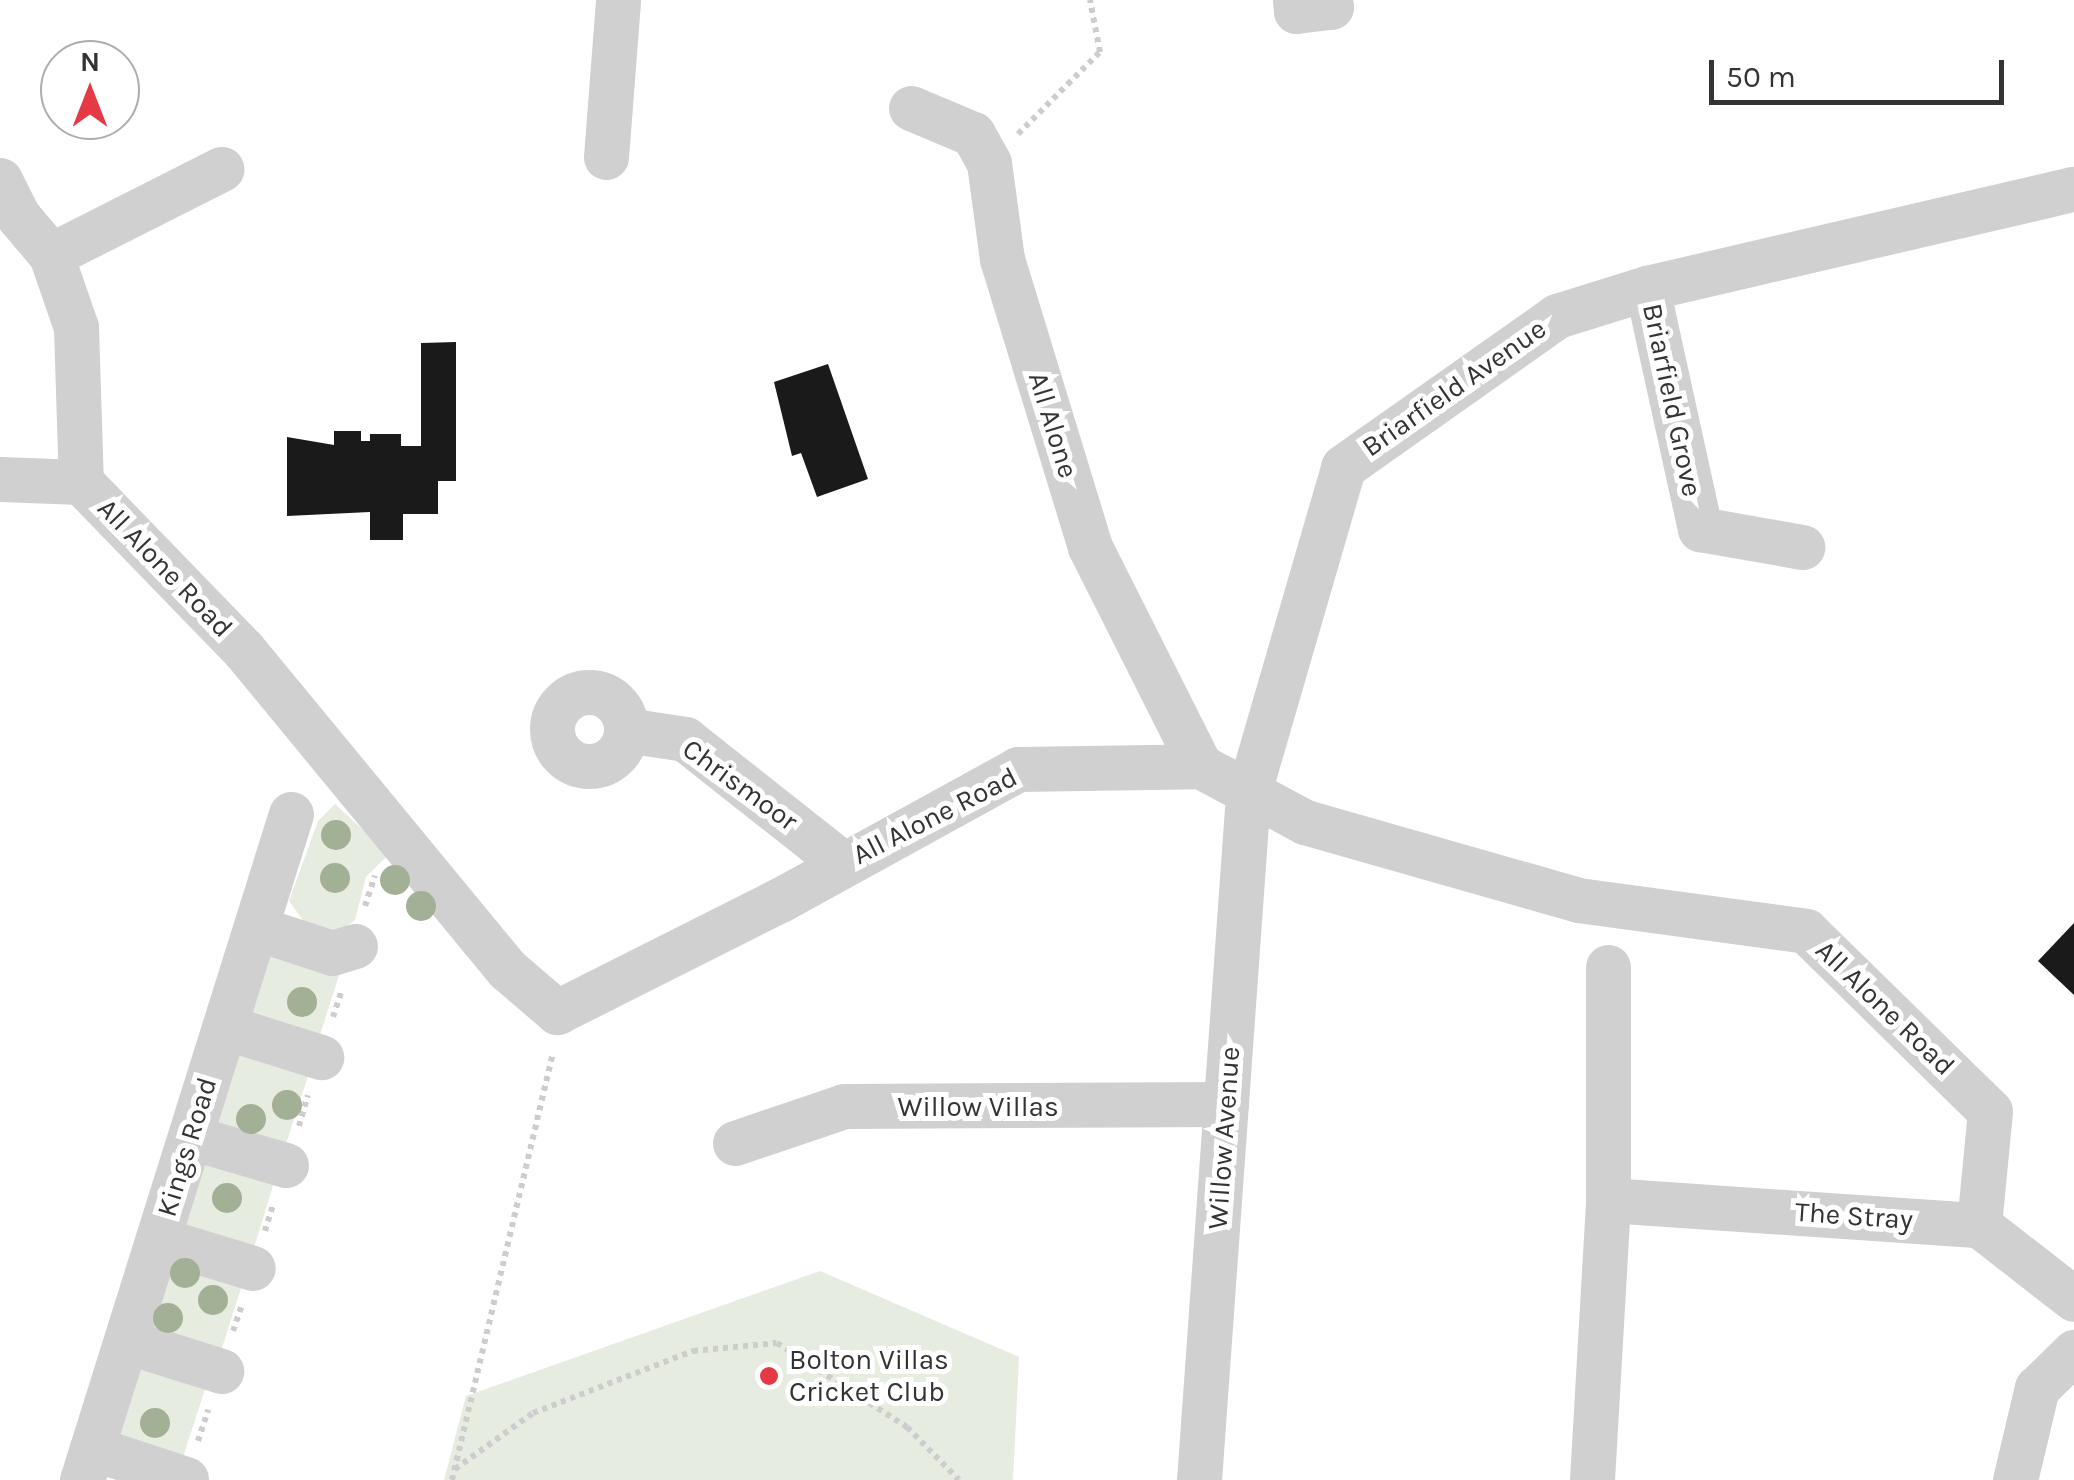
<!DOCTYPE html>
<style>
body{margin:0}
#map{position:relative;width:2074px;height:1480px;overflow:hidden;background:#fff;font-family:Karla,sans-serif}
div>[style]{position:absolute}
.green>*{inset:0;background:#e6ecdf}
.building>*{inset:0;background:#1a1a1a}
.path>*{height:6px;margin-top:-3px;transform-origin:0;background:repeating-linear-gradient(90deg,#cdcdcd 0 5px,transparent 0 10px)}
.minor>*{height:45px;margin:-22.5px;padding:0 22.5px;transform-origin:22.5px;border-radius:22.5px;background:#d0d0d0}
.minor>.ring{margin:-22.5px;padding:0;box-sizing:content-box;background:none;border:45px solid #d0d0d0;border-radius:50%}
.trees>*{width:30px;height:30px;margin:-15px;border-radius:50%;background:#a2b095}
.dots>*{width:28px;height:28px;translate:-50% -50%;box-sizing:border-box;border:5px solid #fff;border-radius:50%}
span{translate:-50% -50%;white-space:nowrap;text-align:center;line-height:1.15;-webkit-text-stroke:10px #fff;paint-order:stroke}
.street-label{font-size:28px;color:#333}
.poi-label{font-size:28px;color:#333}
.left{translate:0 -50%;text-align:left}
.north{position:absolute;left:40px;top:40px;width:100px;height:100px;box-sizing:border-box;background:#fff;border:2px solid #adadad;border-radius:50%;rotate:0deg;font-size:28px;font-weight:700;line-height:40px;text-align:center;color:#333}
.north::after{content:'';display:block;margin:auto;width:35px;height:45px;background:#e63946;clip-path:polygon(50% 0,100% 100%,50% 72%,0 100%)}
.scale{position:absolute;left:1709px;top:60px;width:295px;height:45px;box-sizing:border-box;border:5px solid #333;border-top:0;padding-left:12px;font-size:30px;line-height:35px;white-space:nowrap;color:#333;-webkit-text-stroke:8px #fff;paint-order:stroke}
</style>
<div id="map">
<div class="green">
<i style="clip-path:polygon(335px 804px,389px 854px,366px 877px,355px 920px,338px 932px,308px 927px,289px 901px,318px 821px)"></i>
<i style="clip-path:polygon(272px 951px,340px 972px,319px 1038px,251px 1017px)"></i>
<i style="clip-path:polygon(240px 1052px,309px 1073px,285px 1147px,217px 1125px)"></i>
<i style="clip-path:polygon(207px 1158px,275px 1179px,253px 1251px,184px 1229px)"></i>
<i style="clip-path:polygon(174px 1260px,243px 1282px,220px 1354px,152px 1332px)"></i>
<i style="clip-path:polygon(820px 1271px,1019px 1357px,1013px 1480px,444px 1480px,466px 1396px)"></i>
<i style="clip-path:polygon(142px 1362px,207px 1383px,183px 1457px,118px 1437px)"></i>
</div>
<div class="building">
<i style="clip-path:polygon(456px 342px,456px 481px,438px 481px,438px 514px,403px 514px,403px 540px,370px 540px,370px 512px,287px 516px,287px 437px,334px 445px,334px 431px,361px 431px,361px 441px,370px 441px,370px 434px,401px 434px,401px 446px,421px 446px,421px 343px)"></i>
<i style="clip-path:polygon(828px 364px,868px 479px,817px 497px,801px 453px,792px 456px,774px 382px)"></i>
<i style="clip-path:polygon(2074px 923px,2074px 995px,2038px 961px)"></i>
</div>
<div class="path">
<i style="left:1018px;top:134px;width:116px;rotate:-45deg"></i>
<i style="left:1100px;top:52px;width:53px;rotate:-100.9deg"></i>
<i style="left:365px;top:906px;width:32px;rotate:-72deg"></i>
<i style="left:333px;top:1017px;width:28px;rotate:-72deg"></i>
<i style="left:299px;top:1126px;width:32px;rotate:-74deg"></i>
<i style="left:265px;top:1231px;width:27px;rotate:-73deg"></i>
<i style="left:233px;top:1331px;width:28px;rotate:-71deg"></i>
<i style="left:198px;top:1441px;width:33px;rotate:-72deg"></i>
<i style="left:455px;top:1469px;width:96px;rotate:-35.7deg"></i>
<i style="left:533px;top:1413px;width:172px;rotate:-21.2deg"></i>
<i style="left:693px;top:1351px;width:84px;rotate:-5.4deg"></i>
<i style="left:777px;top:1343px;width:155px;rotate:32.9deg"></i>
<i style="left:907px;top:1427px;width:74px;rotate:45.5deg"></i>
<i style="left:452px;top:1480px;width:439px;rotate:-76.7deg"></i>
</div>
<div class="minor">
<i style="left:1295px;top:0;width:11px;rotate:85deg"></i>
<i style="left:1296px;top:11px;width:35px;rotate:-7deg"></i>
<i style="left:1331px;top:7px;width:7px;rotate:-98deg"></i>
<i style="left:911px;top:108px;width:67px;rotate:22.8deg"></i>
<i style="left:973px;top:134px;width:33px;rotate:61deg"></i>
<i style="left:989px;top:163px;width:97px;rotate:82.3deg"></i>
<i style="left:1002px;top:259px;width:301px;rotate:73deg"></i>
<i style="left:1090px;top:547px;width:245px;rotate:63.3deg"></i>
<i style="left:606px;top:157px;width:157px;rotate:-85.6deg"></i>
<i style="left:0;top:180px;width:40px;rotate:63.4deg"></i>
<i style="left:18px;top:216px;width:51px;rotate:49.8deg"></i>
<i style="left:51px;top:255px;width:76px;rotate:70.9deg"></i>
<i style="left:76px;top:327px;width:155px;rotate:88.2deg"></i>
<i style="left:51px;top:255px;width:191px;rotate:-26.8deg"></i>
<i style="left:1647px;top:288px;width:247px;rotate:77.6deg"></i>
<i style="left:1700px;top:529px;width:104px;rotate:10deg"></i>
<i style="left:0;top:479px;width:81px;rotate:2.1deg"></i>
<i style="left:81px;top:482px;width:233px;rotate:45.9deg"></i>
<i style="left:243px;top:649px;width:416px;rotate:50.5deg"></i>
<i style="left:508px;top:970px;width:65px;rotate:40.6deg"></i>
<i style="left:557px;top:1012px;width:250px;rotate:-26.7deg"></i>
<i style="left:780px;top:900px;width:272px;rotate:-28.8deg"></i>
<i style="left:1018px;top:769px;width:182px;rotate:-0.9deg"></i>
<i style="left:1200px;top:766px;width:119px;rotate:28.1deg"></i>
<i style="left:1305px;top:822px;width:284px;rotate:15.9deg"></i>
<i style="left:1578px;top:900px;width:230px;rotate:7.7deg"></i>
<i style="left:1806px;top:931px;width:257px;rotate:44.4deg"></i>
<i style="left:1990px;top:1111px;width:115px;rotate:95.5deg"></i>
<i class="ring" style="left:552px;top:692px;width:29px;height:29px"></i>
<i style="left:626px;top:730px;width:60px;rotate:8.7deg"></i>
<i style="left:685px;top:739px;width:201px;rotate:38.3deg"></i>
<i style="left:256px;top:928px;width:80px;rotate:18.2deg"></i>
<i style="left:332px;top:953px;width:24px;rotate:-17deg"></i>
<i style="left:225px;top:1027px;width:101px;rotate:17.4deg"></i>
<i style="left:190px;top:1137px;width:100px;rotate:16.3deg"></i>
<i style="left:735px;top:1143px;width:115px;rotate:-18.7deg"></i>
<i style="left:844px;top:1106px;width:382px;rotate:-0.3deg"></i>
<i style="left:1608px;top:1200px;width:372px;rotate:3.9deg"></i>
<i style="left:1979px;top:1225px;width:120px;rotate:37.9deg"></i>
<i style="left:158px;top:1239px;width:99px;rotate:17deg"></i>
<i style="left:126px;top:1341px;width:100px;rotate:17.5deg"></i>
<i style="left:92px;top:1448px;width:99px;rotate:18.3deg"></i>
<i style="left:82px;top:1480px;width:698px;rotate:-72.58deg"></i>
<i style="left:1199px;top:1480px;width:687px;rotate:-85.91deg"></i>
<i style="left:1248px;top:795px;width:341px;rotate:-73.8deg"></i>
<i style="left:1343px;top:467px;width:262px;rotate:-35.2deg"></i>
<i style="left:1557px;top:316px;width:94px;rotate:-17.3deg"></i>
<i style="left:1647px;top:288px;width:438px;rotate:-13.1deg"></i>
<i style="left:1592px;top:1480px;width:280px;rotate:-86.7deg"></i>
<i style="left:1608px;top:1200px;width:233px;rotate:-90deg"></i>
<i style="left:2015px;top:1480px;width:95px;rotate:-76.6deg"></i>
<i style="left:2037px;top:1388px;width:52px;rotate:-44.2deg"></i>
</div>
<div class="trees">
<i style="left:336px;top:835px"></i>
<i style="left:335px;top:878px"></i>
<i style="left:395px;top:880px"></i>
<i style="left:421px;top:906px"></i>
<i style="left:302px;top:1002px"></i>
<i style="left:287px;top:1105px"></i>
<i style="left:251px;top:1119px"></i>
<i style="left:227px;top:1198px"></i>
<i style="left:185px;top:1273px"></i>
<i style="left:213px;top:1300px"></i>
<i style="left:168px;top:1318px"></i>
<i style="left:155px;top:1423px"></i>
</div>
<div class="dots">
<i style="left:769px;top:1376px;background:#e63946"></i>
</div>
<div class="street-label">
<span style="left:1454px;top:388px;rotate:-35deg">Briarfield Avenue</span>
<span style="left:1672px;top:400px;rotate:78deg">Briarfield Grove</span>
<span style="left:1053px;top:425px;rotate:73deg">All Alone</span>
<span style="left:165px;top:568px;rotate:46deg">All Alone Road</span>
<span style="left:740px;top:785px;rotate:36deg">Chrismoor</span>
<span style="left:935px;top:816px;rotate:-27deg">All Alone Road</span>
<span style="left:1885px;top:1008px;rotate:44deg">All Alone Road</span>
<span style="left:978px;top:1107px">Willow Villas</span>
<span style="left:1224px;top:1138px;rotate:-86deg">Willow Avenue</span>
<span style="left:187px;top:1147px;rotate:-73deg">Kings Road</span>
<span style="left:1854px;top:1216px;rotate:4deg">The Stray</span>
</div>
<div class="poi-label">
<span class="left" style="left:789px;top:1376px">Bolton Villas<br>Cricket Club</span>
</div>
<div class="north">N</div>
<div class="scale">50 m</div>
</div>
